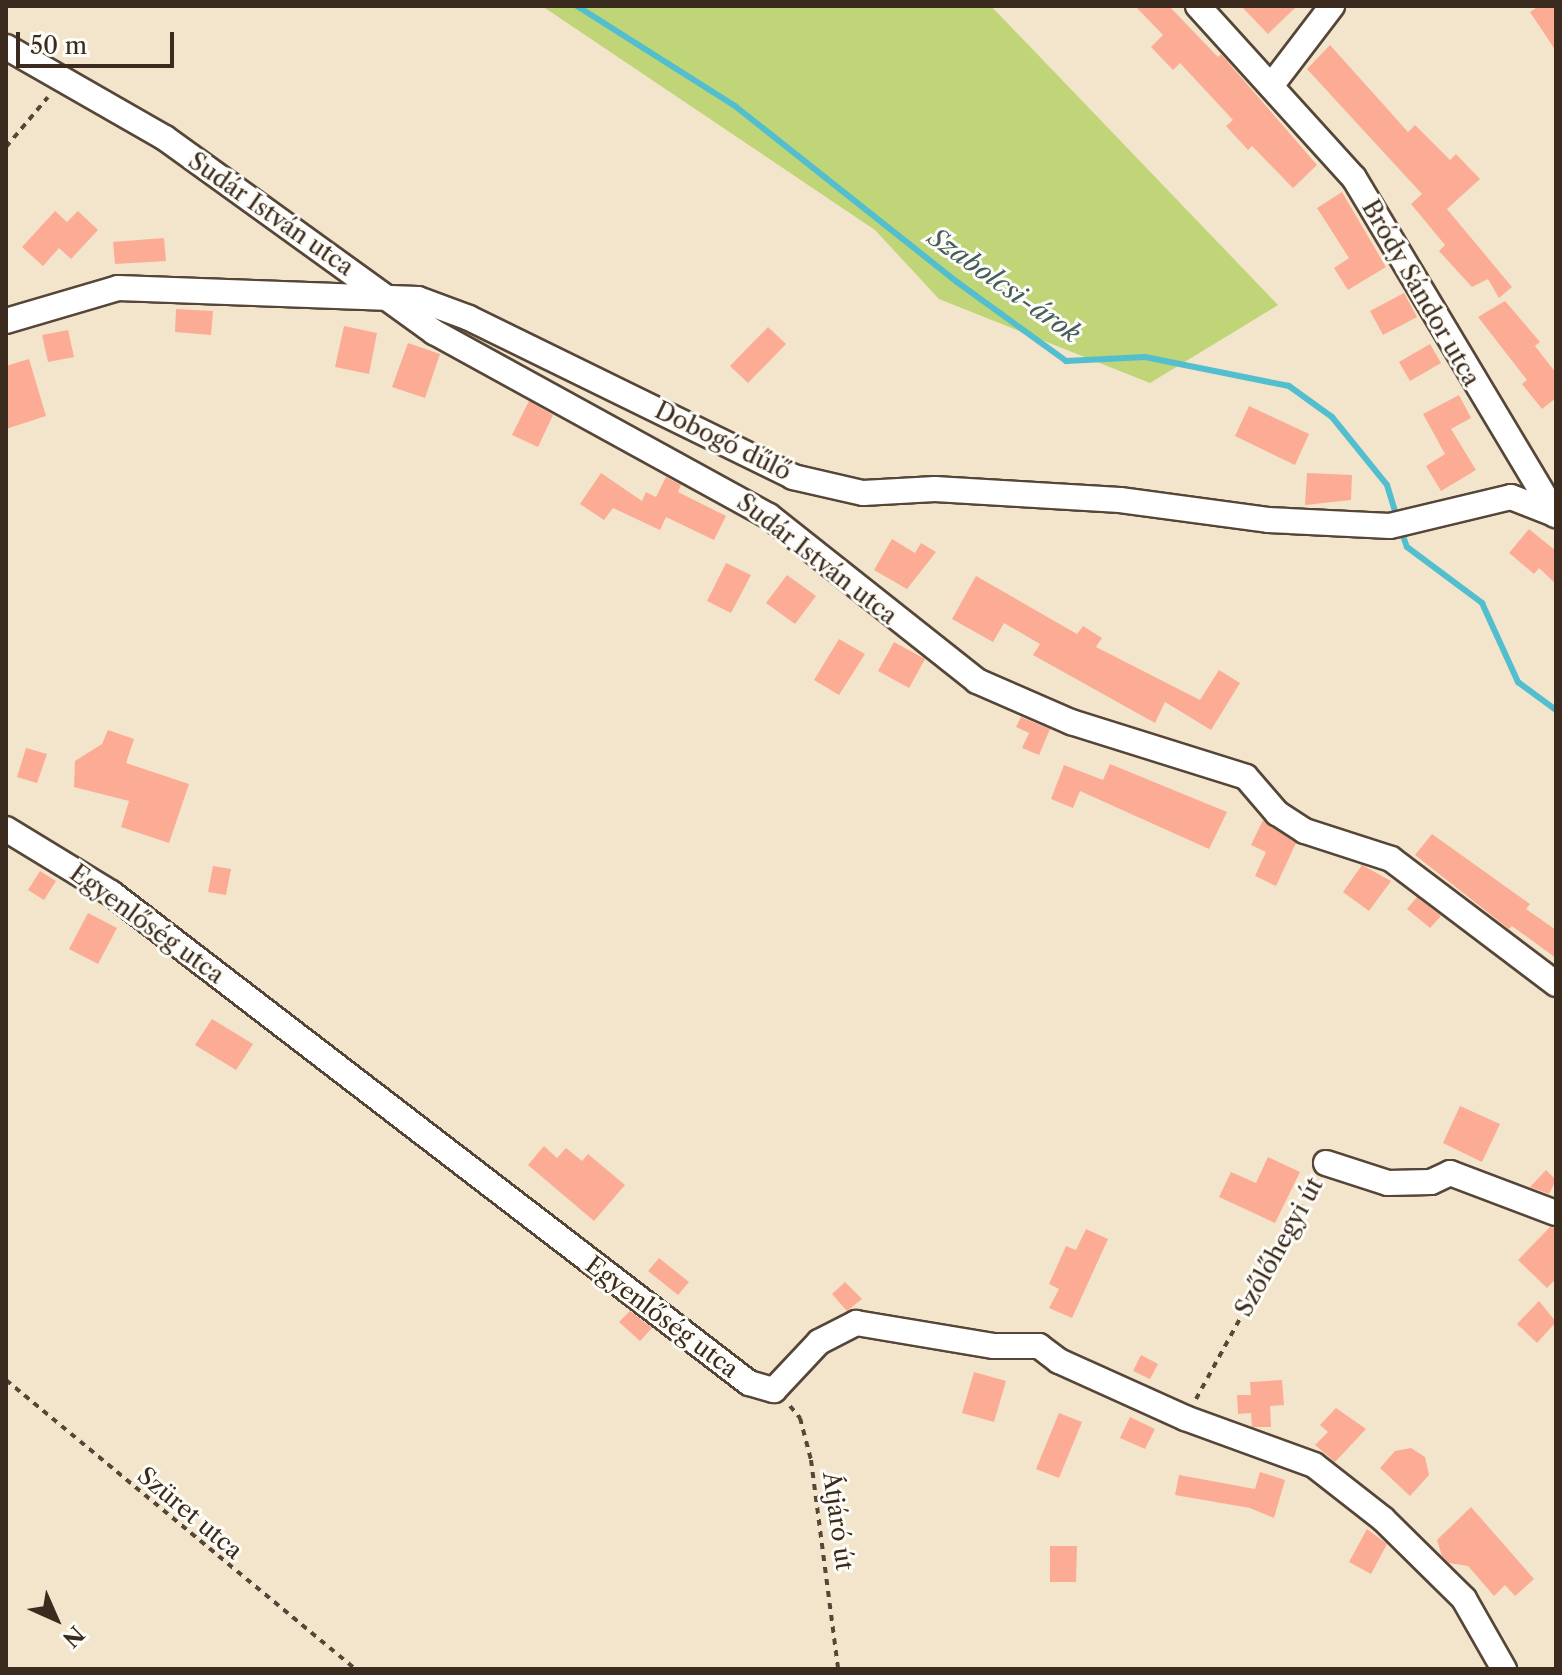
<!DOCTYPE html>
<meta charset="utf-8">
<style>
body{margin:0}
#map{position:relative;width:1562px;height:1675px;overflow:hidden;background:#f2e5cb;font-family:"Libre Caslon Text",serif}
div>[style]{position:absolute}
.green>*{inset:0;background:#c0d478}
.stream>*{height:6px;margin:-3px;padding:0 3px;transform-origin:3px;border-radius:3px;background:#53bece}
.building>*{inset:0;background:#fcac94}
.path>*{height:4px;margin-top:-2px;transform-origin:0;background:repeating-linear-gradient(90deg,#564638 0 6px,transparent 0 12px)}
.roads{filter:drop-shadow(2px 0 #564638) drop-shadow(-2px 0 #564638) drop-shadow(0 2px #564638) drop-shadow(0 -2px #564638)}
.minor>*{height:24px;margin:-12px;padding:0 12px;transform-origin:12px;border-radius:12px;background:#fff}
span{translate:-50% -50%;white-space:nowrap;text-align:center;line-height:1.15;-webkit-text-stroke:6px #fdfcf7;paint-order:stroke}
.street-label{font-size:24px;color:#3b2a1e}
.water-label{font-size:26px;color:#435e5c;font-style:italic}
.frame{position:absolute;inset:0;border:8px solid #3b2a1e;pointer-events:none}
.north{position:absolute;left:16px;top:1579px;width:80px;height:80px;-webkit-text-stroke:6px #fdfcf7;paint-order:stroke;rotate:135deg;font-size:22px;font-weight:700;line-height:32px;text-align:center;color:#3b2a1e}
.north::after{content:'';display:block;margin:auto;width:28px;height:36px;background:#3b2a1e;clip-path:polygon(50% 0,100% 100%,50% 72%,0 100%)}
.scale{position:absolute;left:16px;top:32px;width:158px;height:36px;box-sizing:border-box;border:4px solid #3b2a1e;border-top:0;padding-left:10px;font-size:24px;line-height:28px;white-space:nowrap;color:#3b2a1e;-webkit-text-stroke:6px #fdfcf7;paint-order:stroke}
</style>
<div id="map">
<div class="green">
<i style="clip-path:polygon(542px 6px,991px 6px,1278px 305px,1150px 383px,939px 299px,875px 230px)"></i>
</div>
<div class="stream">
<i style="left:577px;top:6px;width:187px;rotate:32.3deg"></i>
<i style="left:735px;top:106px;width:283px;rotate:38.4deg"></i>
<i style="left:957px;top:282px;width:135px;rotate:35.9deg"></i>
<i style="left:1066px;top:361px;width:79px;rotate:-2.9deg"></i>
<i style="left:1145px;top:357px;width:147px;rotate:11.4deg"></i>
<i style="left:1289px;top:386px;width:53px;rotate:35.8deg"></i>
<i style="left:1332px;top:417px;width:87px;rotate:51deg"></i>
<i style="left:1387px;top:485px;width:34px;rotate:73deg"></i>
<i style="left:1400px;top:527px;width:21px;rotate:71deg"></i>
<i style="left:1407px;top:547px;width:94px;rotate:36.7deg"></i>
<i style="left:1482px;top:603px;width:87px;rotate:65.5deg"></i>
<i style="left:1518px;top:682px;width:47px;rotate:36.4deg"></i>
</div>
<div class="building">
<i style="clip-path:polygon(1135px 6px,1169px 6px,1218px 57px,1221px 54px,1317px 165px,1293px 188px,1252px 146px,1248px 150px,1226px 126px,1233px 120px,1180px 63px,1173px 70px,1151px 47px,1163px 35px)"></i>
<i style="clip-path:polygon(1241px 6px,1297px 6px,1268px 34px)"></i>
<i style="clip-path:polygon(1539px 6px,1556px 6px,1556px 51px,1530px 12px)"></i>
<i style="clip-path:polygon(1330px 45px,1408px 132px,1415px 125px,1450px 160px,1456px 154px,1480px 179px,1447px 209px,1512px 287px,1499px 298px,1488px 279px,1472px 287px,1439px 251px,1445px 245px,1411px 204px,1422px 194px,1307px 69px)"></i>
<i style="clip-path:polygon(1342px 192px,1386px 267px,1348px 290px,1334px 268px,1349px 258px,1317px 208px)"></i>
<i style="clip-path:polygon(55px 211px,67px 222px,78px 211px,98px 230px,71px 259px,59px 248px,43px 266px,22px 247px)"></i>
<i style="clip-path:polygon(164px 238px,166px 261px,115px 264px,113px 242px)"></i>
<i style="clip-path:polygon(1404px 293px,1417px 317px,1383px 335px,1370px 311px)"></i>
<i style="clip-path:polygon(1505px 301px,1540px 342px,1535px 346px,1556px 373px,1556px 398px,1542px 409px,1522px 384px,1527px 380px,1478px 317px)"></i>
<i style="clip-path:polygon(176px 309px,213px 311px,211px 335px,175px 332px)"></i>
<i style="clip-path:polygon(344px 326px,377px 333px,369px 374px,335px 367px)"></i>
<i style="clip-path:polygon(768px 327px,786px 344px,748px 383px,730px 366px)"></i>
<i style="clip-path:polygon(68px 330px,74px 357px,48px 362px,42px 335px)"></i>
<i style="clip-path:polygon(408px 343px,440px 354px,425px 398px,392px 387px)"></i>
<i style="clip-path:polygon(1430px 344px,1441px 363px,1410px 381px,1399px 362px)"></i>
<i style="clip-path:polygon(29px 359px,46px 416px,6px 429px,6px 366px)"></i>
<i style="clip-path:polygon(1459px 395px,1471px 418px,1451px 429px,1476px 470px,1441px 491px,1426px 466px,1445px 454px,1423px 414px)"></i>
<i style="clip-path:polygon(529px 401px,553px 415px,538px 447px,512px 435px)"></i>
<i style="clip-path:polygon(1249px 406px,1309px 434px,1295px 465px,1235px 436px)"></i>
<i style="clip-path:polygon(601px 473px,642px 501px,646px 492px,656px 497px,666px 477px,681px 485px,678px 492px,726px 516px,714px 540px,666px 517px,660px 530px,613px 508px,604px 520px,580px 504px)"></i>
<i style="clip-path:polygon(1307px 473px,1352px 475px,1351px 500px,1305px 505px)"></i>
<i style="clip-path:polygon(1529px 529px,1556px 551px,1556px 584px,1539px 568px,1534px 574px,1509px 553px)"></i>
<i style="clip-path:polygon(892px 539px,915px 553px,921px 543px,936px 552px,907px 589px,874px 570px)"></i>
<i style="clip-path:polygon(726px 563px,751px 575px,731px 613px,707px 601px)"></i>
<i style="clip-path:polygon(787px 575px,816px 596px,795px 624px,766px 603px)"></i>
<i style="clip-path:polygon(976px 576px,1077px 634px,1083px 626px,1102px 638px,1096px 647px,1200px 700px,1219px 670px,1240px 683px,1211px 730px,1165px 702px,1155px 723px,1033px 655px,1040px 644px,1004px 623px,993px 642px,952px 619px)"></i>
<i style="clip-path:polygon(839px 639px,865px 654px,839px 695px,814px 680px)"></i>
<i style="clip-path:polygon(894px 642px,925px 659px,909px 688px,878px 671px)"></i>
<i style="clip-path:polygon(1021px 717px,1050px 729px,1039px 755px,1022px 748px,1029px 733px,1016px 727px)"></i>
<i style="clip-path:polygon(108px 730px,134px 739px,126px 763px,189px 784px,169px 843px,121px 827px,129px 801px,74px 787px,75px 761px,102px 744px)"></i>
<i style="clip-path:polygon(26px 748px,47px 754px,37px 783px,17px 777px)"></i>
<i style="clip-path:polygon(1110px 764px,1227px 812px,1209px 849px,1080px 791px,1073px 808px,1051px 799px,1064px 765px,1103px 780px)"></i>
<i style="clip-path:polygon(1263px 820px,1296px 843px,1276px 886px,1255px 876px,1266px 852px,1251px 845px)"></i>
<i style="clip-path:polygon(1432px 834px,1530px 904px,1526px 909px,1556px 930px,1556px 958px,1512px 926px,1509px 929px,1415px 855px)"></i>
<i style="clip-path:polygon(1362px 865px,1391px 881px,1369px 911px,1343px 892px)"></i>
<i style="clip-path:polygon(213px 866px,231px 869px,226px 895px,208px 892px)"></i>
<i style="clip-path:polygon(40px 871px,56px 881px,44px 900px,28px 890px)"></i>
<i style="clip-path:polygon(1417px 897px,1441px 916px,1430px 928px,1407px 909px)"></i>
<i style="clip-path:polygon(88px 913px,117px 928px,98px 964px,69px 949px)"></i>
<i style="clip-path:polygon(212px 1019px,253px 1044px,236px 1070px,195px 1045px)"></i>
<i style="clip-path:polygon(1460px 1106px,1500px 1124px,1482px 1162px,1443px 1143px)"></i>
<i style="clip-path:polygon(544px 1146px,557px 1158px,566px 1148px,582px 1161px,588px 1154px,625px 1185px,594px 1221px,528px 1165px)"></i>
<i style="clip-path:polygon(1268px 1157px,1300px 1172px,1275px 1223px,1219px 1197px,1231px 1172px,1256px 1183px)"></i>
<i style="clip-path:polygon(1546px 1170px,1556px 1180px,1549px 1194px,1530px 1187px)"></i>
<i style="clip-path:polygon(1550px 1227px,1556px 1228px,1556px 1279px,1547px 1288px,1518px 1260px)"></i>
<i style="clip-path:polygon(1086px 1229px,1108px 1239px,1072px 1318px,1049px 1308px,1059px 1289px,1049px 1284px,1066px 1246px,1076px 1250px)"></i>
<i style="clip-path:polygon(659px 1258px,689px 1282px,678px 1295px,648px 1271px)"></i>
<i style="clip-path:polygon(845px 1282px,862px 1299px,847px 1311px,832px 1294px)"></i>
<i style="clip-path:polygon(1539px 1301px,1556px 1322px,1537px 1343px,1517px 1324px)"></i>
<i style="clip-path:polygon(630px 1311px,652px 1328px,640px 1341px,619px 1322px)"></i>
<i style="clip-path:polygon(1141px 1355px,1158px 1364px,1150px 1379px,1133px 1371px)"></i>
<i style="clip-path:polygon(974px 1372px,1006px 1381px,994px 1422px,962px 1413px)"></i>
<i style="clip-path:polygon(1282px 1380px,1284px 1405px,1270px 1406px,1271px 1427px,1252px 1427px,1251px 1413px,1238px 1414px,1237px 1395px,1251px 1395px,1250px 1382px)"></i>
<i style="clip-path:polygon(1336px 1408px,1366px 1429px,1335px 1462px,1315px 1445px,1328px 1432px,1320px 1425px)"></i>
<i style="clip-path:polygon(1059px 1413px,1082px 1422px,1059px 1478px,1036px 1469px)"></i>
<i style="clip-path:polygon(1130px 1417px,1155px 1429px,1145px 1449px,1120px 1438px)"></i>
<i style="clip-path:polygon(1411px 1448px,1425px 1457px,1429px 1475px,1410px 1496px,1380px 1468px,1395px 1451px)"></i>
<i style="clip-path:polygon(1260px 1472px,1285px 1480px,1274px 1518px,1250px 1508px,1175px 1495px,1179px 1475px,1255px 1489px)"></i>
<i style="clip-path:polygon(1471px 1507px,1534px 1579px,1515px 1596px,1505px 1585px,1494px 1596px,1468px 1566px,1449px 1563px,1442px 1556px,1437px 1540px)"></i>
<i style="clip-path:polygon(1367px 1529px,1387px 1544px,1371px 1574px,1349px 1562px)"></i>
<i style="clip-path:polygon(1050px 1546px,1077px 1546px,1076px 1582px,1050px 1582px)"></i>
</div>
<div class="path">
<i style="left:6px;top:147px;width:65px;rotate:-50deg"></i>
<i style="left:6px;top:1380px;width:453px;rotate:39.6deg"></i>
<i style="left:1196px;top:1399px;width:247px;rotate:-61.3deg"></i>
<i style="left:790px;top:1406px;width:16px;rotate:50deg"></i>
<i style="left:800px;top:1418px;width:43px;rotate:75.3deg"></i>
<i style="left:811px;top:1460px;width:211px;rotate:82.6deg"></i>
</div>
<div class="roads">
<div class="minor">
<i style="left:1198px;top:6px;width:232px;rotate:47.8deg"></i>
<i style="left:1354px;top:178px;width:393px;rotate:59.1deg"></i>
<i style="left:6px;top:47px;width:183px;rotate:29.8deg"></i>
<i style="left:165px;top:138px;width:332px;rotate:35.8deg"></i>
<i style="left:434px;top:332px;width:382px;rotate:28.8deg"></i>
<i style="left:769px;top:516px;width:265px;rotate:38.4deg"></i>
<i style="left:977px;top:681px;width:103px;rotate:23.6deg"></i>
<i style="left:1071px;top:722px;width:183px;rotate:17.4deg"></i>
<i style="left:1246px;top:777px;width:48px;rotate:49.3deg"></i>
<i style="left:1277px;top:813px;width:33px;rotate:33deg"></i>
<i style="left:1305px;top:831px;width:90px;rotate:18deg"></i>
<i style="left:1391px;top:859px;width:207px;rotate:37.1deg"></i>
<i style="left:1271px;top:86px;width:101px;rotate:-52.7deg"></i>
<i style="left:6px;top:321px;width:117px;rotate:-16.4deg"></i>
<i style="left:118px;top:288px;width:300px;rotate:2.1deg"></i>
<i style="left:418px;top:299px;width:54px;rotate:20.4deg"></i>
<i style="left:469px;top:318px;width:361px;rotate:26.1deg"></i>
<i style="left:793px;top:477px;width:72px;rotate:12.9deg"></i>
<i style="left:863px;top:493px;width:72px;rotate:-3.2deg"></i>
<i style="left:935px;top:489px;width:185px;rotate:3.4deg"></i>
<i style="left:1120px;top:500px;width:149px;rotate:7.7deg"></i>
<i style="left:1268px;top:520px;width:122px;rotate:2.8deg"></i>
<i style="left:1390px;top:526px;width:124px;rotate:-13.5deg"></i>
<i style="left:1511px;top:497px;width:46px;rotate:21.6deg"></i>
<i style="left:6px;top:829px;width:123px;rotate:31.4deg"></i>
<i style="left:111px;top:893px;width:804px;rotate:37.53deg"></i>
<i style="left:749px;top:1383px;width:26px;rotate:16deg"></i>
<i style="left:774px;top:1390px;width:66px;rotate:-46.8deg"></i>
<i style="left:819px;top:1342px;width:42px;rotate:-27.2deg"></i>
<i style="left:856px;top:1323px;width:140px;rotate:9.5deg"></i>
<i style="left:994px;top:1346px;width:45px"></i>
<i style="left:1039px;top:1346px;width:25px;rotate:37deg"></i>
<i style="left:1059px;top:1361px;width:138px;rotate:24.3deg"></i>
<i style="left:1185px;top:1418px;width:137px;rotate:20deg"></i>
<i style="left:1314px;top:1465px;width:88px;rotate:38deg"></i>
<i style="left:1383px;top:1519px;width:114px;rotate:44.6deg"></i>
<i style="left:1464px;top:1599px;width:81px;rotate:60.3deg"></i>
<i style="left:1326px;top:1163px;width:65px;rotate:17.9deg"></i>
<i style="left:1388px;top:1183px;width:43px;rotate:-1.3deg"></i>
<i style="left:1431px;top:1182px;width:21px;rotate:-25deg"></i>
<i style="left:1450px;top:1173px;width:113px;rotate:20.7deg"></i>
</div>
</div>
<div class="street-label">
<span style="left:271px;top:214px;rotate:35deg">Sudár István utca</span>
<span style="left:1421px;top:293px;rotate:60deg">Bródy Sándor utca</span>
<span style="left:723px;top:441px;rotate:26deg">Dobogó dűlő</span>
<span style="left:817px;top:559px;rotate:38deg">Sudár István utca</span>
<span style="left:147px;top:924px;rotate:36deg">Egyenlőség utca</span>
<span style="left:1279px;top:1247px;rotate:-61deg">Szőlőhegyi út</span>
<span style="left:662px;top:1317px;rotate:37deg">Egyenlőség utca</span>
<span style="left:190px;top:1513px;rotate:40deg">Szüret utca</span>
<span style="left:838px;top:1521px;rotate:82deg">Átjáró út</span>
</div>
<div class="water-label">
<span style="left:1004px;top:286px;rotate:35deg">Szabolcsi-árok</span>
</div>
<div class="frame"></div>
<div class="north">N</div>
<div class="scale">50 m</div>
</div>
